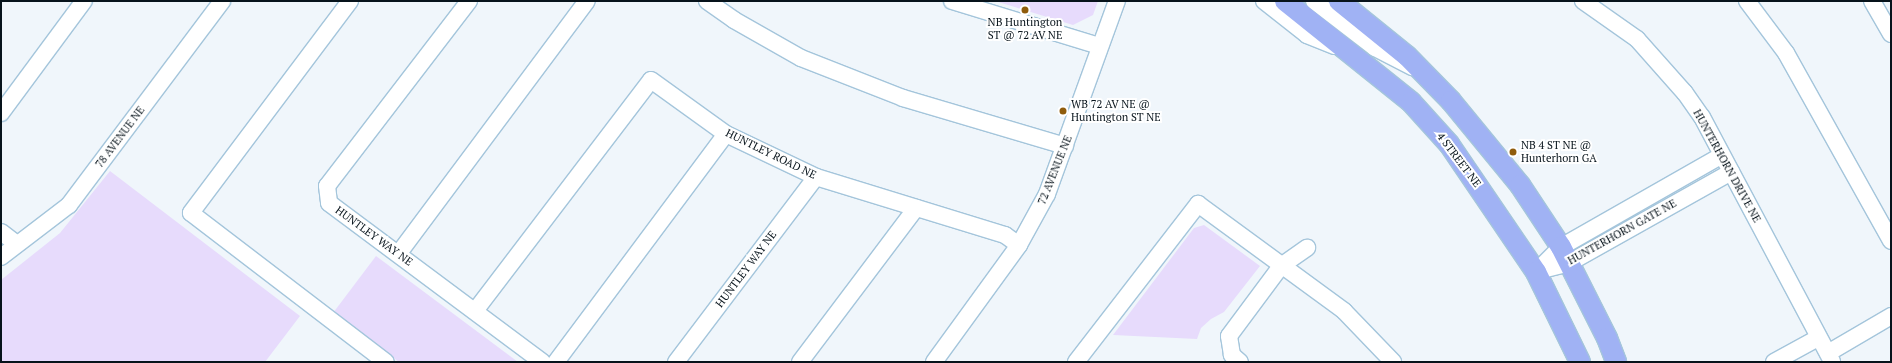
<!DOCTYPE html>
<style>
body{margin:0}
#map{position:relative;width:1892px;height:363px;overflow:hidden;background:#f0f6fb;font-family:"PT Serif",serif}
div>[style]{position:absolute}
.green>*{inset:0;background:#e7dbfc}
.roads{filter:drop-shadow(1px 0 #a4c5db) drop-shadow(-1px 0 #a4c5db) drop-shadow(0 1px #a4c5db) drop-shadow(0 -1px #a4c5db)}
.minor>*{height:16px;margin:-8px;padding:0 8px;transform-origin:8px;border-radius:8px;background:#fff}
.major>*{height:20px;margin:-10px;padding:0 10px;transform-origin:10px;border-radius:10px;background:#a0b2f4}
.dots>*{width:11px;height:11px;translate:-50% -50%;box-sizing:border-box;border:2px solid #fff;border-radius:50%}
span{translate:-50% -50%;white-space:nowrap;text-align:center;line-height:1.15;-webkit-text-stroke:4px #fff;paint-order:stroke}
.poi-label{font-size:11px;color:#07131b}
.left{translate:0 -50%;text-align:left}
.street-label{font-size:11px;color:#07131b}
.frame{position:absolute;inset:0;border:2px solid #07131b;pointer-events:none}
</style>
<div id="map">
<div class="green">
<i style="clip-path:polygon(995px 1px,1098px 1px,1093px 15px,1073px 25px)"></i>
<i style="clip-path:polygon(110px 171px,300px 316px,265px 362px,1px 362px,1px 280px,60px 233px)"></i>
<i style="clip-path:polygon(1204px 225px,1260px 266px,1224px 312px,1211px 319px,1201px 328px,1197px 339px,1113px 335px,1194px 228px)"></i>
<i style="clip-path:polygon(376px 256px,518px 362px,399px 362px,333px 313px)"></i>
</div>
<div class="roads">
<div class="minor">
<i style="left:350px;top:1px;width:265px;rotate:126.9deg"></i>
<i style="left:191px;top:213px;width:245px;rotate:37.4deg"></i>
<i style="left:469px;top:1px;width:233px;rotate:127.5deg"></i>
<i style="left:327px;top:186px;width:17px;rotate:83deg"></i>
<i style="left:329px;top:203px;width:266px;rotate:36.7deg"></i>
<i style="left:707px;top:1px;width:33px;rotate:35deg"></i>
<i style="left:734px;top:20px;width:77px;rotate:29.6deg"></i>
<i style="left:801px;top:58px;width:110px;rotate:21.4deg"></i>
<i style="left:903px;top:98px;width:169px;rotate:16.5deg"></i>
<i style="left:952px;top:1px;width:154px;rotate:17deg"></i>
<i style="left:1264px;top:1px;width:55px;rotate:38.3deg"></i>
<i style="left:1307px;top:35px;width:29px;rotate:22deg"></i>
<i style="left:1314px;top:1px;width:77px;rotate:37.6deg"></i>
<i style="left:1375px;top:48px;width:42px;rotate:27.2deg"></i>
<i style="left:1583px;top:1px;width:66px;rotate:35.1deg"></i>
<i style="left:1637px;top:39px;width:72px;rotate:48.4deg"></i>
<i style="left:1685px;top:93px;width:29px;rotate:55deg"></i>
<i style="left:1702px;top:117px;width:277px;rotate:62deg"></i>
<i style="left:1747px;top:1px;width:65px;rotate:53.1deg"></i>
<i style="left:1786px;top:53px;width:215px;rotate:60.8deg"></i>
<i style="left:1872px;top:1px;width:38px;rotate:60deg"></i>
<i style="left:1px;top:113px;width:139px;rotate:-53.5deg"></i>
<i style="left:1px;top:232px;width:20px;rotate:37deg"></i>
<i style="left:399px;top:253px;width:314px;rotate:-53.3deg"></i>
<i style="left:1px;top:257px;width:86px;rotate:-37.4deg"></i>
<i style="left:69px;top:205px;width:255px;rotate:-53.1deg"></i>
<i style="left:1538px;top:271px;width:32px;rotate:-14deg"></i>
<i style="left:1569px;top:263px;width:186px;rotate:-29.3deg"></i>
<i style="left:1536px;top:272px;width:35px;rotate:-45deg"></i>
<i style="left:1561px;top:247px;width:185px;rotate:-29.7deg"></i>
<i style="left:475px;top:311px;width:290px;rotate:-52.7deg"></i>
<i style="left:651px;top:80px;width:92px;rotate:35.8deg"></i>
<i style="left:726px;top:134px;width:100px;rotate:25.5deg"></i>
<i style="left:816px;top:177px;width:198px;rotate:17.1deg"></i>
<i style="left:1005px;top:235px;width:17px;rotate:36deg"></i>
<i style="left:1828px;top:353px;width:73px;rotate:-30.4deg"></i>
<i style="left:556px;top:362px;width:284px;rotate:-53.3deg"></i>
<i style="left:676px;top:362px;width:232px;rotate:-52.9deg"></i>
<i style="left:800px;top:362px;width:193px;rotate:-53deg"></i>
<i style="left:934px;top:362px;width:145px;rotate:-54deg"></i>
<i style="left:1019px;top:245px;width:58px;rotate:-61.2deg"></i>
<i style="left:1047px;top:194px;width:205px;rotate:-70.1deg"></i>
<i style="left:1076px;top:362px;width:200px;rotate:-52.3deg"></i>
<i style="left:1198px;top:204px;width:181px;rotate:36.2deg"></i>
<i style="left:1344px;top:311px;width:71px;rotate:46.1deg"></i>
<i style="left:1240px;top:362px;width:11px;rotate:-139deg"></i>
<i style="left:1232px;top:355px;width:19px;rotate:-99deg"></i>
<i style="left:1229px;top:336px;width:87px;rotate:-53.4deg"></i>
<i style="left:1281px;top:266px;width:32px;rotate:-35deg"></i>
<i style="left:1774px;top:362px;width:50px;rotate:-28.6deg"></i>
</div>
<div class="major">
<i style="left:1285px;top:1px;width:161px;rotate:38.7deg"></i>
<i style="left:1411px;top:102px;width:57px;rotate:47.9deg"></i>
<i style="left:1449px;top:144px;width:155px;rotate:55.8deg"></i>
<i style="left:1536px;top:272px;width:100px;rotate:63.9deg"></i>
<i style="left:1339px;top:1px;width:87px;rotate:39deg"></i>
<i style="left:1407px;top:56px;width:63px;rotate:45.6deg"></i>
<i style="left:1451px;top:101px;width:109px;rotate:50.6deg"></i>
<i style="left:1520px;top:185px;width:74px;rotate:56.5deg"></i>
<i style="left:1561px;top:247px;width:102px;rotate:63.2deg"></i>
<i style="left:1607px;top:338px;width:26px;rotate:69deg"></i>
</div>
</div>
<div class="dots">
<i style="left:1025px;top:10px;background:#8f5c0c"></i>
<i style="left:1063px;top:111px;background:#8f5c0c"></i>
<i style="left:1513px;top:152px;background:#8f5c0c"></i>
</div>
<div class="poi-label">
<span style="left:1025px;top:29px">NB Huntington<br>ST @ 72 AV NE</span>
<span class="left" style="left:1071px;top:111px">WB 72 AV NE @<br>Huntington ST NE</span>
<span class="left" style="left:1521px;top:152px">NB 4 ST NE @<br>Hunterhorn GA</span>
</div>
<div class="street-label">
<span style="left:120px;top:137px;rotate:-53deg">78 AVENUE NE</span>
<span style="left:771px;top:154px;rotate:26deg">HUNTLEY ROAD NE</span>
<span style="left:1459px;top:160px;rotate:53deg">4 STREET NE</span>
<span style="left:1727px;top:166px;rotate:61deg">HUNTERHORN DRIVE NE</span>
<span style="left:1055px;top:170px;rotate:-68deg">72 AVENUE NE</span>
<span style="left:1622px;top:232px;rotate:-29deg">HUNTERHORN GATE NE</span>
<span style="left:374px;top:236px;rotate:36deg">HUNTLEY WAY NE</span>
<span style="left:746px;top:269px;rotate:-53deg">HUNTLEY WAY NE</span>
</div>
<div class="frame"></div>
</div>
